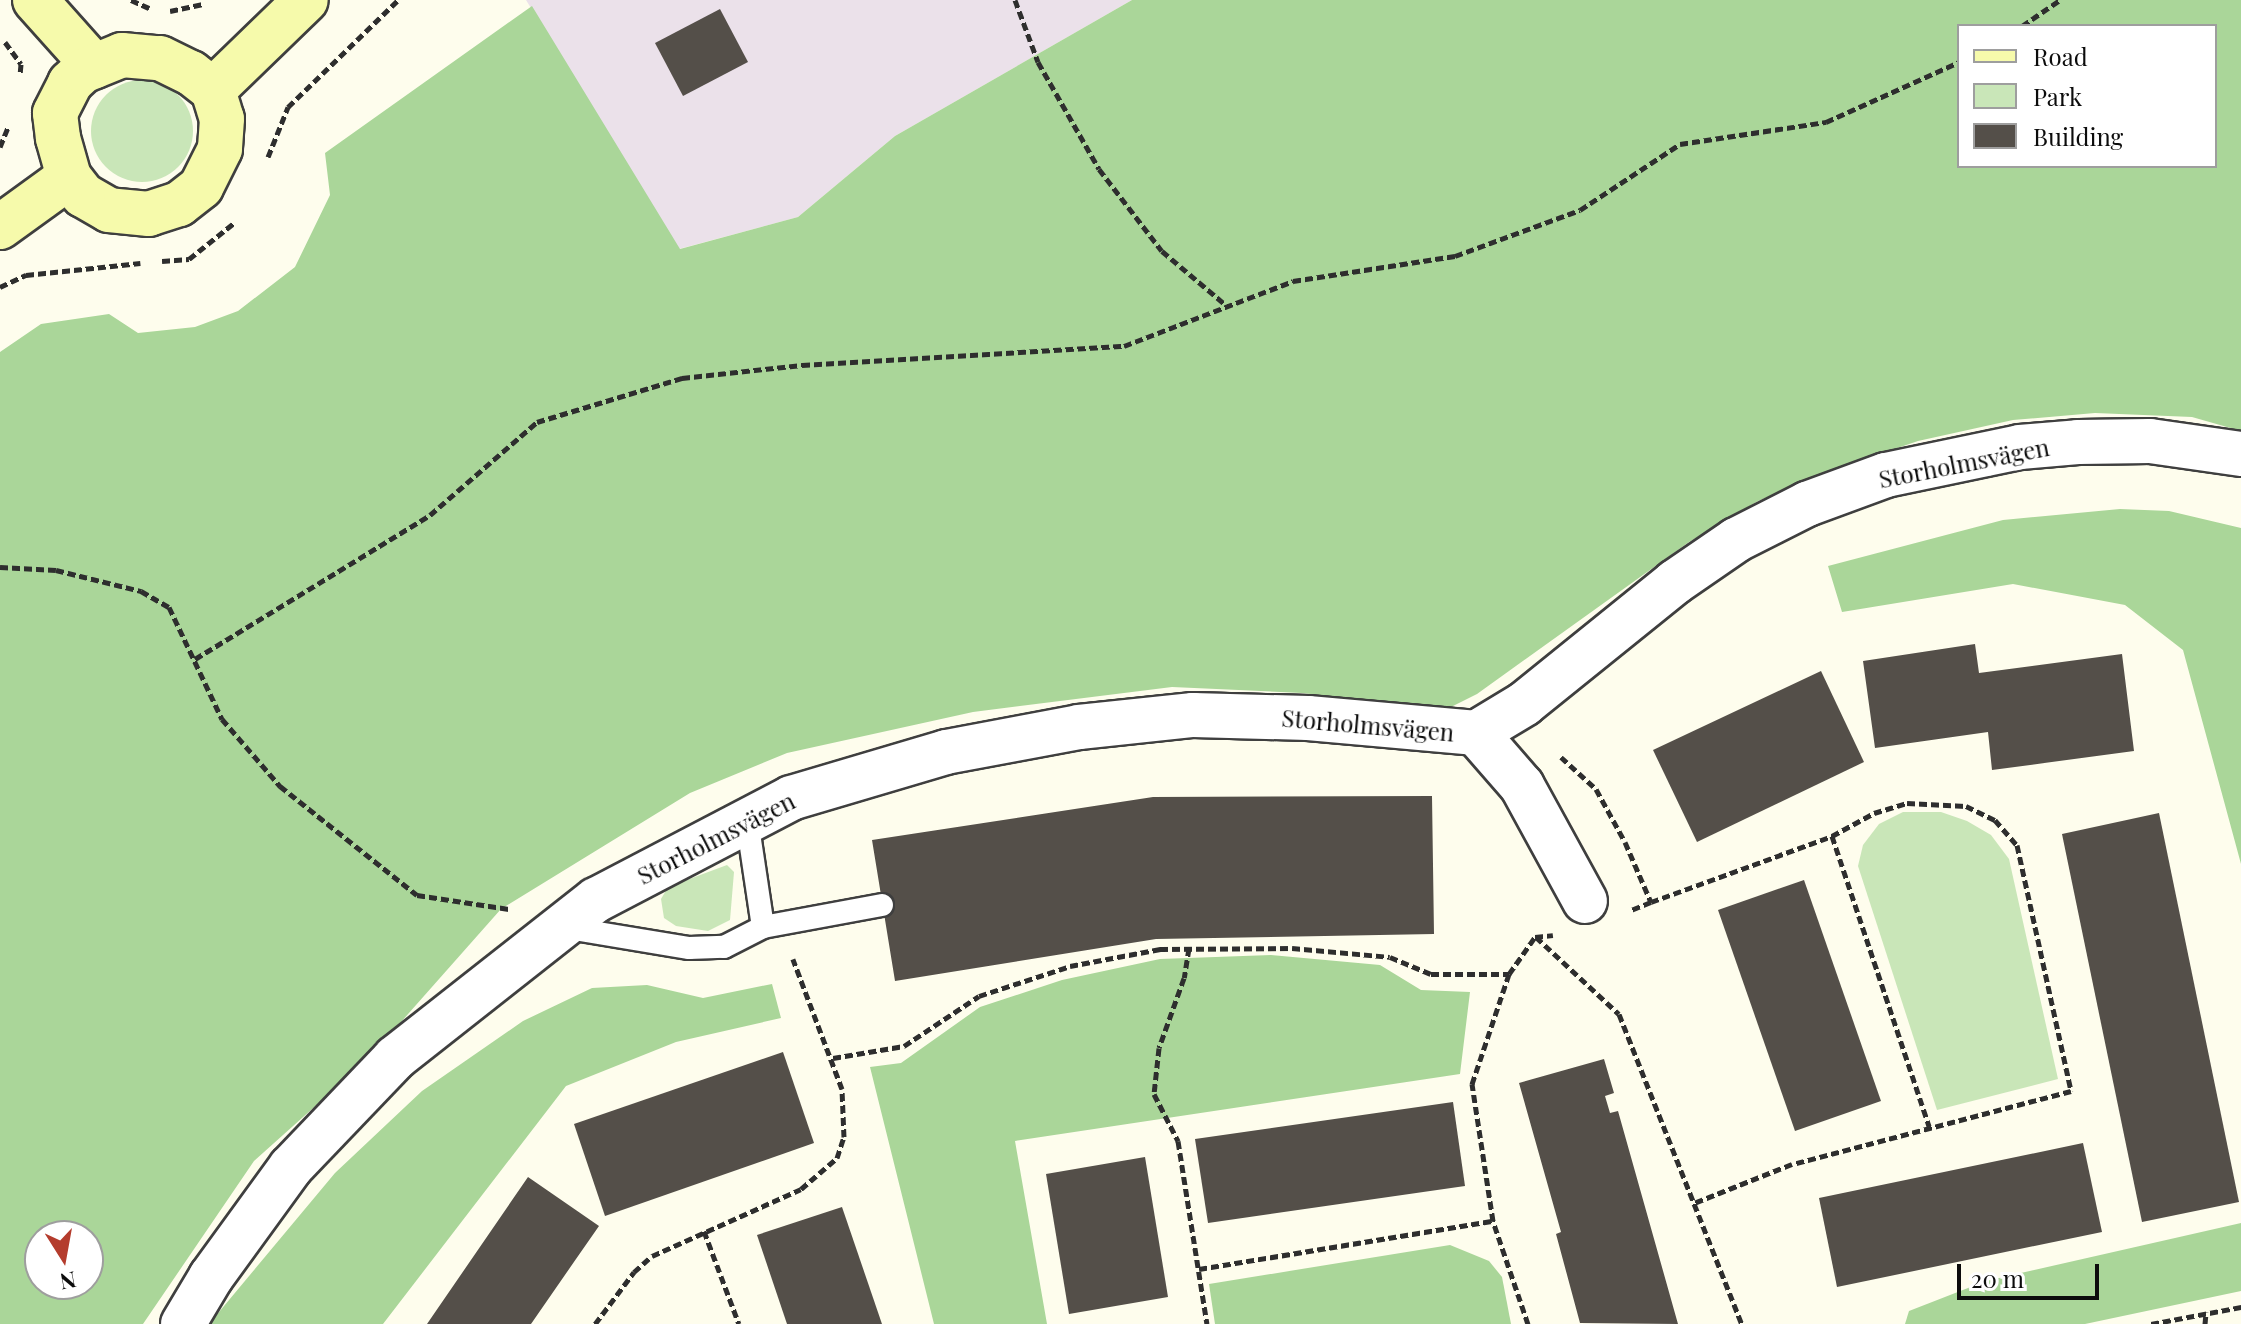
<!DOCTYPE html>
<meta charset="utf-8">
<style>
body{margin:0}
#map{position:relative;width:2241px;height:1324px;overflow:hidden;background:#fefded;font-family:"Playfair Display",serif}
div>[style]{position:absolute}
.industrial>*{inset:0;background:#ebe1ea}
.green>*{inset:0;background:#c9e6b8}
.round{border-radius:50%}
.forest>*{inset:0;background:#aad699}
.building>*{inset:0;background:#544f49}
.path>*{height:5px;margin-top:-2.5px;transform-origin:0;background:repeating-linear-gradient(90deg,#2e2e2e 0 8px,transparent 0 12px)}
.roads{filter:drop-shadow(2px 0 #3f3f3f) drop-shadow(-2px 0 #3f3f3f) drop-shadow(0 2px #3f3f3f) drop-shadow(0 -2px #3f3f3f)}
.lane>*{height:22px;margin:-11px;padding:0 11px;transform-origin:11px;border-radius:11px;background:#fff}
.street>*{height:44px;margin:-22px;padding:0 22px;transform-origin:22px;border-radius:22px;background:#fff}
.secondary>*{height:44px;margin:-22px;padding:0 22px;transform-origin:22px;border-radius:22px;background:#f6faab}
span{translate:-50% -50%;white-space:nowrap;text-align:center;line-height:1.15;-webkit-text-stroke:8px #fff;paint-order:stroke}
.street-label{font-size:24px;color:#0c0c0c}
.legend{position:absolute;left:1957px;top:24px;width:260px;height:144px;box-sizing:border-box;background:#fff;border:2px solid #9e9e9e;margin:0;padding:10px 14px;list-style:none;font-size:24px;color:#0c0c0c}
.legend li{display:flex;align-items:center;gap:16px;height:40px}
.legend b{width:40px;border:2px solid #9e9e9e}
.north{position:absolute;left:24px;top:1220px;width:80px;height:80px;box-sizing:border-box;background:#fff;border:2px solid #9e9e9e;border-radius:50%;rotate:169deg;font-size:22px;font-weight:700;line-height:32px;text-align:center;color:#0c0c0c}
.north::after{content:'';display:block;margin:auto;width:28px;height:36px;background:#b43c2d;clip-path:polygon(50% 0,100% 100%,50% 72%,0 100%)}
.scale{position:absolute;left:1957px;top:1264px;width:142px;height:36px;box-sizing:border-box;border:4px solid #0c0c0c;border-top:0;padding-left:10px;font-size:24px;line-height:28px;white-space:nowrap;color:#0c0c0c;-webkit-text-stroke:6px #fff;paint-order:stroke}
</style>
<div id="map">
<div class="industrial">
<i style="clip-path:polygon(526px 0,1132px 0,895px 136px,798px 217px,679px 249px)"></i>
</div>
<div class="green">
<i class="round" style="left:91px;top:80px;width:102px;height:102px"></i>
<i style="clip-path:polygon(1903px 812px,1941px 812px,1967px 821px,1991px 835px,2009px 859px,2058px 1079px,1937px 1110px,1858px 866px,1863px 845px,1879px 824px)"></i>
<i style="clip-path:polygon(727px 865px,734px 872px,730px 920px,708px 931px,676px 926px,664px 918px,661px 899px,668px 887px)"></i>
</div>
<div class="forest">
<i style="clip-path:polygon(evenodd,1132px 0,2241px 0,2241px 431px,2192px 417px,2095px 413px,2013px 420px,1918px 441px,1827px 472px,1758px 501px,1689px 542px,1477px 694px,1445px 710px,1302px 693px,1172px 687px,973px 712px,787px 753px,690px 793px,501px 909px,370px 1057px,254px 1161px,143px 1324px,0 1324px,0 352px,41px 324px,109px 314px,138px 333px,195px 327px,238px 311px,295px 267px,330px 195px,325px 153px,532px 6px,680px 249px,798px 217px,895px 136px,1132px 0,1959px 26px,2215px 26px,2215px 166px,1959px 166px,1959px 26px,1132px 0,40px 1236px,88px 1236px,88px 1284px,40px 1284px,40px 1236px)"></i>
<i style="clip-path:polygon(2120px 509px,2169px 511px,2241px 528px,2241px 864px,2183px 650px,2125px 605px,2013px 584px,1842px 612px,1828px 566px,2003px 520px)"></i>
<i style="clip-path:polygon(1271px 955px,1380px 965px,1421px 990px,1470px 992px,1460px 1074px,1015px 1141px,1047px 1324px,934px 1324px,870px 1067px,901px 1063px,980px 1007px,1062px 980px,1160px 959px)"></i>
<i style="clip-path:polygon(772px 984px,781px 1018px,676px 1042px,566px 1086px,383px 1324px,209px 1324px,335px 1173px,422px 1091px,523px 1021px,592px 988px,647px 985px,703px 998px)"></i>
<i style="clip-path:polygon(2241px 1223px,2241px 1291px,2085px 1324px,1905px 1324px,1909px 1311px,1986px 1281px)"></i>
<i style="clip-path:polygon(1450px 1245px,1489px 1261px,1502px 1277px,1511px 1324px,1215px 1324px,1209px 1284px)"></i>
</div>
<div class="building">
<i style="clip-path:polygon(720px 9px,748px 62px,683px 96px,655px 43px)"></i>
<i style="clip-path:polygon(1975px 644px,1979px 673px,2122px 654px,2134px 751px,1992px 770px,1988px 732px,1875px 748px,1863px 661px)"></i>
<i style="clip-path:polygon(1821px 671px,1864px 762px,1697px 842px,1653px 750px)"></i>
<i style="clip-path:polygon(1432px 796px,1434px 934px,1156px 939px,895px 981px,872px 840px,1153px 797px)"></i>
<i style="clip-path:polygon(2159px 813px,2239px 1202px,2142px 1222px,2062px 834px)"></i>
<i style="clip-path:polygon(1804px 880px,1881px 1101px,1795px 1131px,1718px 910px)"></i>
<i style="clip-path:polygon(783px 1052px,814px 1143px,605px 1216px,574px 1124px)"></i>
<i style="clip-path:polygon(1604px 1059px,1614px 1093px,1605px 1096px,1610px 1113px,1618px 1111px,1678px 1324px,1580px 1323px,1556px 1234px,1561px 1232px,1519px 1083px)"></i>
<i style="clip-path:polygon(1453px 1102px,1465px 1186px,1208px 1223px,1195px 1139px)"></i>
<i style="clip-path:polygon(2083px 1143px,2102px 1232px,1837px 1287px,1819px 1198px)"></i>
<i style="clip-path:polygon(1145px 1157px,1168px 1297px,1069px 1314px,1046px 1174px)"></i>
<i style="clip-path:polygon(528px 1177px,599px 1226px,576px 1259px,531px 1324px,427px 1324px)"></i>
<i style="clip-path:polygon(842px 1207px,882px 1324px,787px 1324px,757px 1235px)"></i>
</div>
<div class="path">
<i style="left:131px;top:0;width:20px;rotate:24deg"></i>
<i style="left:1015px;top:0;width:66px;rotate:69.6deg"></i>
<i style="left:1038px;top:62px;width:123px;rotate:60.3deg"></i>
<i style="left:1099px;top:169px;width:103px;rotate:52.5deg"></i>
<i style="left:1162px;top:251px;width:85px;rotate:40.2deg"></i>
<i style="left:170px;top:11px;width:35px;rotate:-12deg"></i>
<i style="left:2022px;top:26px;width:46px;rotate:-34.4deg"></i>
<i style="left:5px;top:42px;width:27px;rotate:54deg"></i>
<i style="left:21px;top:64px;width:11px;rotate:95deg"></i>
<i style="left:0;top:147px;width:22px;rotate:-68deg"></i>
<i style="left:268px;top:157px;width:54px;rotate:-68.2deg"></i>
<i style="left:288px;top:107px;width:153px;rotate:-44.2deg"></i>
<i style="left:162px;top:261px;width:27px;rotate:-4deg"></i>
<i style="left:189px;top:259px;width:58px;rotate:-38.7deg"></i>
<i style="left:0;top:287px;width:29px;rotate:-25deg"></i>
<i style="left:26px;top:275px;width:115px;rotate:-6deg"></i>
<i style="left:0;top:567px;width:56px;rotate:3.1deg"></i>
<i style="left:56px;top:570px;width:88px;rotate:13.9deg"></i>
<i style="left:141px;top:591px;width:32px;rotate:30deg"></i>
<i style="left:169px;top:607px;width:124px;rotate:64.7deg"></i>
<i style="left:222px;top:719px;width:89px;rotate:49.1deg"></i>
<i style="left:280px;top:786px;width:175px;rotate:38.5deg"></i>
<i style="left:417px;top:895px;width:93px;rotate:8.7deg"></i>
<i style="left:195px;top:659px;width:276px;rotate:-31.5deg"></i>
<i style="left:430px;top:515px;width:142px;rotate:-41deg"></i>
<i style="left:537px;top:422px;width:152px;rotate:-16.9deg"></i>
<i style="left:682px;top:378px;width:121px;rotate:-6.2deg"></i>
<i style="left:802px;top:365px;width:323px;rotate:-3.4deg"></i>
<i style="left:1124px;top:346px;width:181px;rotate:-21deg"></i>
<i style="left:1293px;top:281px;width:164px;rotate:-8.8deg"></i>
<i style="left:1455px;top:256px;width:133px;rotate:-20.2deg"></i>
<i style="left:1580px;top:210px;width:120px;rotate:-33.4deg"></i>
<i style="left:1680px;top:144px;width:148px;rotate:-8.6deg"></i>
<i style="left:1826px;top:122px;width:146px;rotate:-24.3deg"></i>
<i style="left:1561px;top:757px;width:47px;rotate:42.4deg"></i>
<i style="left:1596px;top:789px;width:60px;rotate:61.3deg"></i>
<i style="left:1625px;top:842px;width:65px;rotate:66.6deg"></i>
<i style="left:1651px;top:902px;width:22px;rotate:158deg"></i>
<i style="left:1832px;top:836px;width:306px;rotate:71.5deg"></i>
<i style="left:1651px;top:902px;width:193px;rotate:-20deg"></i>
<i style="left:1832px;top:836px;width:48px;rotate:-28.7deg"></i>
<i style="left:1874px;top:813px;width:34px;rotate:-17deg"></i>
<i style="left:1907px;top:803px;width:59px;rotate:2.9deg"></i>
<i style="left:1966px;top:806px;width:32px;rotate:26deg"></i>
<i style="left:1995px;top:820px;width:33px;rotate:49deg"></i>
<i style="left:2017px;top:845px;width:252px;rotate:77.6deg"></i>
<i style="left:2071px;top:1091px;width:288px;rotate:165.3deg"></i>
<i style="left:1792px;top:1164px;width:105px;rotate:158.3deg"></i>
<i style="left:1536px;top:937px;width:113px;rotate:42.9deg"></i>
<i style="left:1619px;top:1014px;width:334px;rotate:68.4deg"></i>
<i style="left:1189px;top:948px;width:30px;rotate:99deg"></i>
<i style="left:1184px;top:978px;width:74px;rotate:109.7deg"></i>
<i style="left:1159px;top:1048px;width:46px;rotate:96.2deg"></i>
<i style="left:1154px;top:1094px;width:53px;rotate:62.9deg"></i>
<i style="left:1178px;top:1141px;width:185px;rotate:81deg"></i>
<i style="left:833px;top:1058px;width:72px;rotate:-9.6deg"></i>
<i style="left:904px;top:1046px;width:90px;rotate:-33.7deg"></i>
<i style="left:979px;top:996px;width:96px;rotate:-18.2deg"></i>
<i style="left:1070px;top:966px;width:92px;rotate:-10.7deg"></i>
<i style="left:1160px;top:949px;width:132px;rotate:-0.4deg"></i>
<i style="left:1292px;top:948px;width:98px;rotate:5.2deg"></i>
<i style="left:1390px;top:957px;width:44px;rotate:22.5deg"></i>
<i style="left:1431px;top:974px;width:78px"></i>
<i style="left:704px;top:1231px;width:99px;rotate:69.4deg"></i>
<i style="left:1199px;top:1269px;width:298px;rotate:-9.3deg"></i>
<i style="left:595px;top:1324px;width:65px;rotate:-53.1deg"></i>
<i style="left:634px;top:1272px;width:24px;rotate:-42deg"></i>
<i style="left:652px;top:1256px;width:163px;rotate:-24.2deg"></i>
<i style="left:801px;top:1189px;width:48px;rotate:-40.7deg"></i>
<i style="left:837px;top:1158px;width:22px;rotate:-72deg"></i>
<i style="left:844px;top:1137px;width:48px;rotate:-92.4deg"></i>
<i style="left:842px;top:1089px;width:139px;rotate:-110.7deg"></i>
<i style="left:1528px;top:1324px;width:109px;rotate:-108.8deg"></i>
<i style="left:1493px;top:1221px;width:139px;rotate:-98.7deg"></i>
<i style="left:1472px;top:1084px;width:116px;rotate:-71.4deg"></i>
<i style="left:1509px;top:974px;width:45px;rotate:-54.9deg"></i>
<i style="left:1535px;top:937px;width:18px;rotate:-6deg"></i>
<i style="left:2151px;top:1324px;width:92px;rotate:-10.7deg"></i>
<i style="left:2205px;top:1324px;width:12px;rotate:-85deg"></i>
</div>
<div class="roads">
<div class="lane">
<i style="left:747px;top:820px;width:108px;rotate:81.5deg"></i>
<i style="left:562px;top:927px;width:129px;rotate:9.4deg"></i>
<i style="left:689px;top:948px;width:35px;rotate:-2deg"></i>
<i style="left:724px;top:947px;width:44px;rotate:-27.1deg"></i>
<i style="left:763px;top:927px;width:121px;rotate:-10.5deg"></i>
</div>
<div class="street">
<i style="left:1476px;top:733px;width:70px;rotate:49deg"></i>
<i style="left:1522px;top:786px;width:131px;rotate:61.3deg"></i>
<i style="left:183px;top:1324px;width:55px;rotate:-59.2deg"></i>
<i style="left:211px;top:1277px;width:136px;rotate:-54deg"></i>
<i style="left:291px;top:1167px;width:151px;rotate:-46.3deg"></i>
<i style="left:395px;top:1058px;width:256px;rotate:-38.2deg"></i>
<i style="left:596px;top:900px;width:220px;rotate:-27.6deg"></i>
<i style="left:791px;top:798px;width:162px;rotate:-16.5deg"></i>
<i style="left:946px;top:752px;width:135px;rotate:-10.6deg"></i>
<i style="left:1079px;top:727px;width:115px;rotate:-6deg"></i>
<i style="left:1193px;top:715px;width:115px;rotate:1.5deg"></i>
<i style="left:1308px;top:718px;width:169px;rotate:5.1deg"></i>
<i style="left:1476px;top:733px;width:56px;rotate:-31.1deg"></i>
<i style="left:1524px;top:704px;width:194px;rotate:-38.9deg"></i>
<i style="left:1675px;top:582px;width:74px;rotate:-34.5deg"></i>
<i style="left:1736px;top:540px;width:80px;rotate:-26.9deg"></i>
<i style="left:1807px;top:504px;width:84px;rotate:-20.2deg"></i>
<i style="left:1886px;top:475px;width:137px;rotate:-11.8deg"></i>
<i style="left:2020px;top:447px;width:58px;rotate:-4.9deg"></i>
<i style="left:2078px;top:442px;width:72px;rotate:-0.8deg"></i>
<i style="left:2150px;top:441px;width:92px;rotate:8.1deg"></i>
</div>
<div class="secondary">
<i style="left:35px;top:0;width:89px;rotate:48.2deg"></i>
<i style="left:122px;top:55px;width:38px;rotate:5deg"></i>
<i style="left:160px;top:58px;width:34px;rotate:26deg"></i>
<i style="left:191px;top:73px;width:28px;rotate:38deg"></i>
<i style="left:213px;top:90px;width:30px;rotate:73deg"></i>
<i style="left:222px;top:119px;width:30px;rotate:94deg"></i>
<i style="left:220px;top:149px;width:42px;rotate:116.6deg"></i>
<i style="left:201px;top:187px;width:28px;rotate:142deg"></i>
<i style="left:179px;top:204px;width:32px;rotate:162deg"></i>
<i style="left:149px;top:214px;width:40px;rotate:-174.3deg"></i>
<i style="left:109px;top:210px;width:30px;rotate:-150deg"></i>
<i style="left:83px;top:195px;width:23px;rotate:-128deg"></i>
<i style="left:69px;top:177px;width:41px;rotate:-105.8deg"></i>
<i style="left:58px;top:138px;width:25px;rotate:-97deg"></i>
<i style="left:55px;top:113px;width:34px;rotate:-63deg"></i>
<i style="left:70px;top:83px;width:18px;rotate:-43deg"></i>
<i style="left:83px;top:71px;width:42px;rotate:-22.3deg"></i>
<i style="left:213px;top:90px;width:129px;rotate:-44.1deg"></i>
<i style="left:0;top:227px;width:85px;rotate:-35.9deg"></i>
</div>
</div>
<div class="street-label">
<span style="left:1964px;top:463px;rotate:-11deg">Storholmsvägen</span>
<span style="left:1368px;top:725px;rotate:5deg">Storholmsvägen</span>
<span style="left:716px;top:838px;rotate:-27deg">Storholmsvägen</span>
</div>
<ul class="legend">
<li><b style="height:10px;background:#f6faab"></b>Road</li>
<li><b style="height:22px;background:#c9e6b8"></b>Park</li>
<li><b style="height:22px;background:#544f49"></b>Building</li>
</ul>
<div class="north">N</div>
<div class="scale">20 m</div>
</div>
